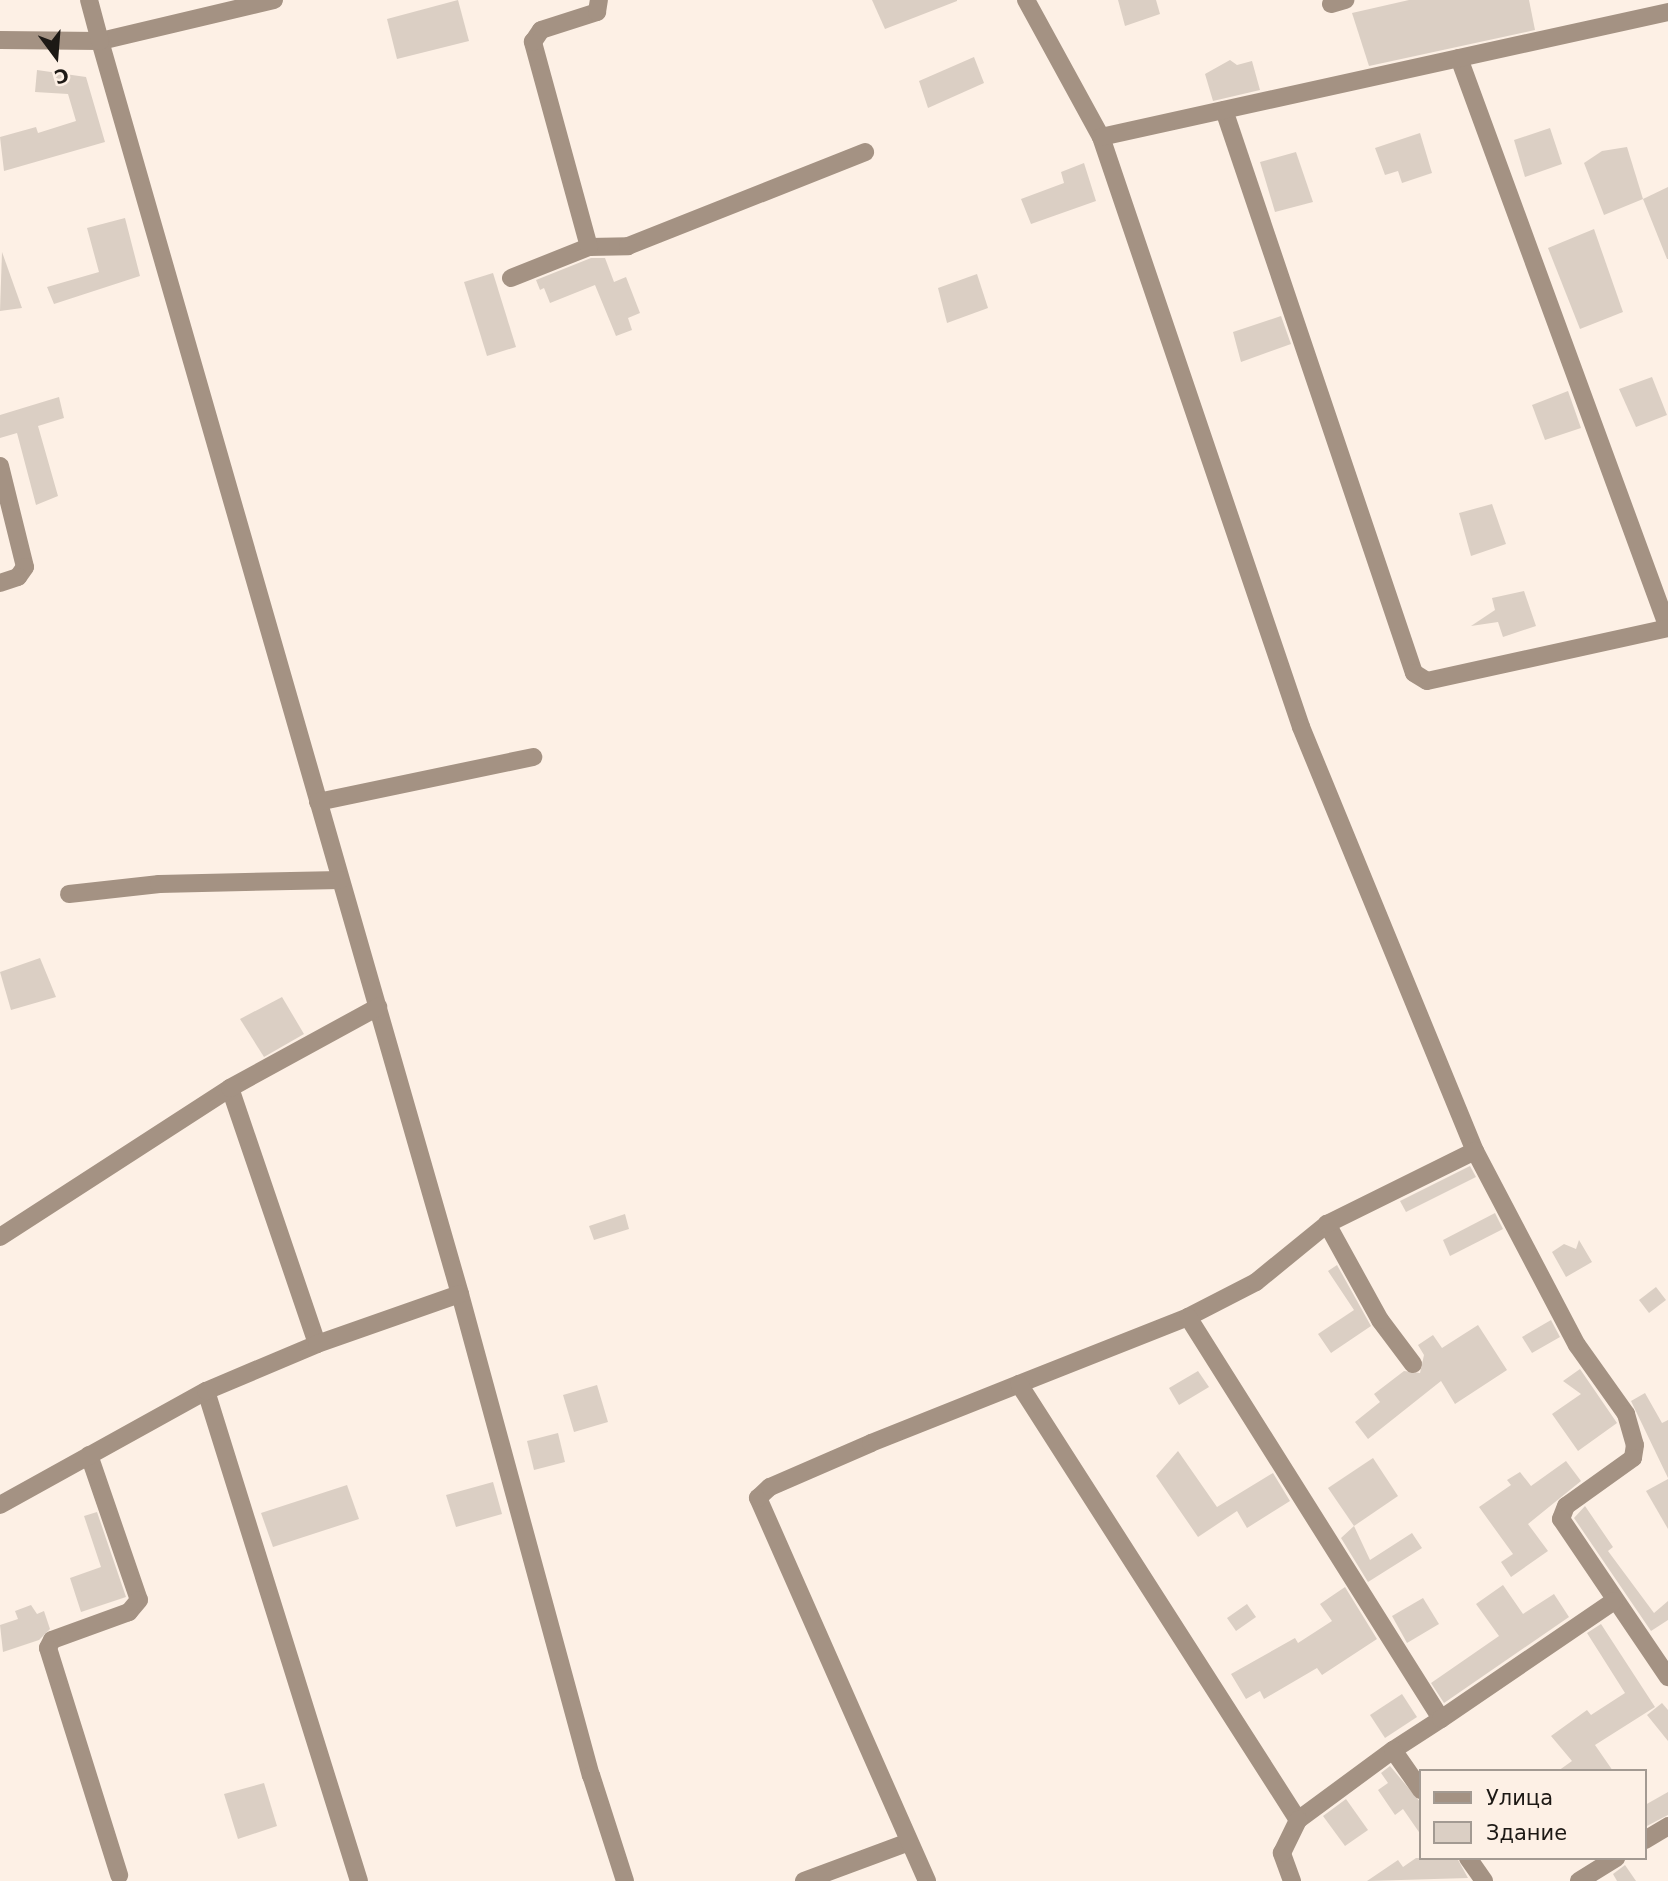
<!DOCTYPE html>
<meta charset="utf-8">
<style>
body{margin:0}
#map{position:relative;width:1668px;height:1881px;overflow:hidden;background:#fdf0e5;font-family:"DejaVu Sans",sans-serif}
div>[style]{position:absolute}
.building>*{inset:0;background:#dbcfc4}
.minor>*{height:18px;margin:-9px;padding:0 9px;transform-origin:9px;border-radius:9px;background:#a49283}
span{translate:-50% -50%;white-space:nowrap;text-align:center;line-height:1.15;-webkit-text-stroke:5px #fdf0e5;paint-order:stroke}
.legend{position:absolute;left:1419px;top:1769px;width:228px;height:91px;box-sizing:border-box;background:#fdf0e5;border:2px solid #a39a92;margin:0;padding:9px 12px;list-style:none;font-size:21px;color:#1d1915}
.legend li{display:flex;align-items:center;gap:14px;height:35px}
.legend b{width:35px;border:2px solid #a39a92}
.north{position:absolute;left:21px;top:21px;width:70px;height:70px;-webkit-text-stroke:5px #fdf0e5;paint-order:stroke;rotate:164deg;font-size:19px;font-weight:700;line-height:28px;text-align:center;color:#1d1915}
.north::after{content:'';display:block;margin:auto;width:24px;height:32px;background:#1d1915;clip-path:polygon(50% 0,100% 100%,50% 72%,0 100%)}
</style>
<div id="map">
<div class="building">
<i style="clip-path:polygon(458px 0,469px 41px,397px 59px,387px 19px)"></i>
<i style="clip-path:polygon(872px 0,957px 0,957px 1px,885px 29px)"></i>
<i style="clip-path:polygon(1118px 0,1156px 0,1160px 14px,1125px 26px)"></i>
<i style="clip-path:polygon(1409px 0,1529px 0,1535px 30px,1369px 66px,1352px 13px)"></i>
<i style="clip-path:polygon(974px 57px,984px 83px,928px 108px,919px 81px)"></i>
<i style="clip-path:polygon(1230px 60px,1237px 65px,1252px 61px,1260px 90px,1213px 101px,1205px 74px)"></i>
<i style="clip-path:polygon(37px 70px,86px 77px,105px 142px,4px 171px,0 137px,36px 127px,38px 133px,76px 121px,68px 94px,35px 92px)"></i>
<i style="clip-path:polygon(1550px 128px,1562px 164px,1525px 177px,1514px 140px)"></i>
<i style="clip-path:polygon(1420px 133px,1432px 173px,1402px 183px,1398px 171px,1385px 175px,1375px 148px)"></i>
<i style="clip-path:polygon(1627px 147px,1643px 199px,1604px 215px,1584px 163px,1602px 151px)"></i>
<i style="clip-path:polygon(1296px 152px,1313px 202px,1275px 212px,1260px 162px)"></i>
<i style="clip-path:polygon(1084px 163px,1096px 201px,1031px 224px,1021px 199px,1064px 183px,1061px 172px)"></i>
<i style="clip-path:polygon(1668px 187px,1668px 259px,1667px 259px,1643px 199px)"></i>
<i style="clip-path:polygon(125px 218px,140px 276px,54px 304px,47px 287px,99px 272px,87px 228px)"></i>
<i style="clip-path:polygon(1594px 229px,1623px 312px,1580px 329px,1548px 248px)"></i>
<i style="clip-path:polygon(2px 252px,22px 308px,0 311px)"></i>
<i style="clip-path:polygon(591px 258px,605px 258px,614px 282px,626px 277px,640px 313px,628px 318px,632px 330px,616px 336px,595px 285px,550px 303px,544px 288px,540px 290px,536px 280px)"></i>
<i style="clip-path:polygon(493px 273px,516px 347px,487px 356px,464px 282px)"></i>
<i style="clip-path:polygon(977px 274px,988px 308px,947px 323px,938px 288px)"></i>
<i style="clip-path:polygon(1281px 316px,1291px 344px,1241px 362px,1233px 332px)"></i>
<i style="clip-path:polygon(1652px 377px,1667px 415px,1636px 427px,1619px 389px)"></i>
<i style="clip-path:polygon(1568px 391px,1581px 428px,1545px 440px,1532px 405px)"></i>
<i style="clip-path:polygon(59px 397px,64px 418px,38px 426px,58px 496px,36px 505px,17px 433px,0 438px,0 415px)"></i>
<i style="clip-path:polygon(1492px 504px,1506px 544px,1471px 556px,1459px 513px)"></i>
<i style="clip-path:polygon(1524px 591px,1536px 626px,1503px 637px,1498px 622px,1471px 626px,1495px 610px,1492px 598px)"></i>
<i style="clip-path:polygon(40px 958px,56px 997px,11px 1010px,0 972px)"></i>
<i style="clip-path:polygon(282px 997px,304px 1034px,264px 1057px,240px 1019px)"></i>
<i style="clip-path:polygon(1470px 1166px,1476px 1177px,1406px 1212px,1400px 1201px)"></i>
<i style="clip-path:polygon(1495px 1213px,1503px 1229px,1450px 1256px,1443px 1240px)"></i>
<i style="clip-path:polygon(625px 1214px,629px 1229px,594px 1240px,589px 1226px)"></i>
<i style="clip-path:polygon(1579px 1240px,1592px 1262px,1566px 1277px,1552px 1252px,1564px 1244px,1576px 1249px)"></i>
<i style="clip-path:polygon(1337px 1265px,1371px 1326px,1331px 1353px,1318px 1334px,1354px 1310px,1328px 1271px)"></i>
<i style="clip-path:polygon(1656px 1287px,1666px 1300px,1649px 1313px,1639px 1300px)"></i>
<i style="clip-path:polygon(1551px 1320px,1560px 1337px,1532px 1353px,1522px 1337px)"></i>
<i style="clip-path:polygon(1478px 1325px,1507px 1370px,1455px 1404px,1441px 1381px,1368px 1439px,1355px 1422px,1380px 1402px,1374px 1394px,1404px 1371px,1420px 1373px,1424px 1355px,1418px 1345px,1433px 1335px,1442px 1348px)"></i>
<i style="clip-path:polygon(1580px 1369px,1617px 1423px,1578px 1451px,1552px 1414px,1581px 1394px,1563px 1381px)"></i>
<i style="clip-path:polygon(1198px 1371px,1209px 1387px,1179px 1405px,1169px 1388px)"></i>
<i style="clip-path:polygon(597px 1385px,608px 1422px,574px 1432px,563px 1395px)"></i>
<i style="clip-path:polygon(1645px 1393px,1662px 1423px,1668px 1420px,1668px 1478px,1631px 1401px)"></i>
<i style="clip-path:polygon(558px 1433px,565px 1462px,534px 1470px,527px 1441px)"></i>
<i style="clip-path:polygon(1178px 1451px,1217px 1507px,1273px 1473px,1290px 1501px,1247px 1528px,1237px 1511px,1198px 1537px,1156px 1476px)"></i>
<i style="clip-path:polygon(1373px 1458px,1398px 1496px,1354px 1526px,1328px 1488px)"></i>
<i style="clip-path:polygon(1566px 1461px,1581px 1481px,1528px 1524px,1548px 1551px,1511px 1577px,1501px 1562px,1513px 1554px,1479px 1507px,1511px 1485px,1507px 1480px,1520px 1472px,1531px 1486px)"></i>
<i style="clip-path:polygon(1668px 1479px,1668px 1529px,1646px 1491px)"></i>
<i style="clip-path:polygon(493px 1482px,502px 1514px,456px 1527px,446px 1495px)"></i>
<i style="clip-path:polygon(347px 1485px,359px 1519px,273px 1547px,261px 1513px)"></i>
<i style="clip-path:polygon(1585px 1506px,1613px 1547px,1608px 1551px,1654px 1613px,1668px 1601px,1668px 1620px,1651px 1631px,1574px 1518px)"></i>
<i style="clip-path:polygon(97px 1512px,126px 1597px,81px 1612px,70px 1578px,101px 1567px,84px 1516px)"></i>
<i style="clip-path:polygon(1354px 1526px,1370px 1560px,1412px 1533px,1422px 1548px,1368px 1582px,1341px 1538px)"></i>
<i style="clip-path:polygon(1503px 1585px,1523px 1614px,1554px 1594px,1569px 1617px,1444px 1703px,1431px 1683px,1499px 1636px,1476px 1604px)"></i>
<i style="clip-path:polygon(1345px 1587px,1377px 1639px,1322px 1675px,1317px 1668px,1264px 1699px,1260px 1691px,1246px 1699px,1231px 1674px,1295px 1638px,1298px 1643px,1332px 1621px,1320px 1604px)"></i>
<i style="clip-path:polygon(1423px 1598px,1439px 1624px,1407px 1643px,1392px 1616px)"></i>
<i style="clip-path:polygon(1247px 1604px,1256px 1617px,1236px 1631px,1227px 1618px)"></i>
<i style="clip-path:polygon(31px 1605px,37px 1614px,44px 1611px,50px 1629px,39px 1640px,3px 1652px,0 1625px,18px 1619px,15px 1611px)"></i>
<i style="clip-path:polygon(1601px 1624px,1655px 1707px,1595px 1745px,1613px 1771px,1558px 1771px,1572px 1761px,1551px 1736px,1587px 1710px,1591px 1715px,1625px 1693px,1587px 1633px)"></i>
<i style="clip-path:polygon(1402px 1694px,1417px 1717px,1385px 1738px,1370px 1715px)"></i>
<i style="clip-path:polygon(1662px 1703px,1668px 1710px,1668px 1741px,1647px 1715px)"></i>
<i style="clip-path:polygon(1390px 1766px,1421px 1803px,1421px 1835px,1403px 1809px,1395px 1815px,1378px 1790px,1388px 1783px,1381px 1773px)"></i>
<i style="clip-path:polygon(264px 1783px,277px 1826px,238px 1839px,224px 1794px)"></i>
<i style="clip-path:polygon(1668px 1792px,1668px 1815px,1645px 1827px,1645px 1805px)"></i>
<i style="clip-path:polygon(1346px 1799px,1368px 1830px,1345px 1846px,1323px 1816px)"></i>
<i style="clip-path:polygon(1416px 1858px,1457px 1858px,1468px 1878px,1367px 1881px,1398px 1860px,1403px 1867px)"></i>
<i style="clip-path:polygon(1625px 1865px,1636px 1881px,1617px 1881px,1613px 1874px)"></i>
</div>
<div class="minor">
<i style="left:274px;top:0;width:179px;rotate:166.7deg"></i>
<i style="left:100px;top:41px;width:1304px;rotate:73.97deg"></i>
<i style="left:460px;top:1294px;width:499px;rotate:74.8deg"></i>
<i style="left:591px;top:1775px;width:111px;rotate:72.2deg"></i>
<i style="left:1026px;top:0;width:156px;rotate:61.3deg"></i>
<i style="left:1101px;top:137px;width:623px;rotate:71.27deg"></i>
<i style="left:1301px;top:727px;width:458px;rotate:67.7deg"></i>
<i style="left:1475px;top:1151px;width:219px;rotate:62.3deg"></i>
<i style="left:1577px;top:1345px;width:85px;rotate:54.6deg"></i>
<i style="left:1626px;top:1414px;width:32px;rotate:74deg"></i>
<i style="left:1635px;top:1445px;width:13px;rotate:99deg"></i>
<i style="left:1633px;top:1458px;width:82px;rotate:144.4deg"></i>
<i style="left:1566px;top:1506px;width:14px;rotate:111deg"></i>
<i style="left:1561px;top:1519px;width:191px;rotate:55.9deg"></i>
<i style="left:1331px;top:4px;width:15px;rotate:-16deg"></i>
<i style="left:0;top:40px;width:100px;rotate:0.6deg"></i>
<i style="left:100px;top:41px;width:42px;rotate:-105deg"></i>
<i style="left:1459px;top:58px;width:607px;rotate:69.86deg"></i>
<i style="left:1224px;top:110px;width:594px;rotate:71.35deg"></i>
<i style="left:1414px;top:673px;width:15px;rotate:32deg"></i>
<i style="left:1427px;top:681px;width:247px;rotate:-12.4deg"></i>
<i style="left:1101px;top:137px;width:581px;rotate:-12.43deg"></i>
<i style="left:589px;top:247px;width:39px;rotate:-1deg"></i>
<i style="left:628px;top:246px;width:255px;rotate:-21.6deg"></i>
<i style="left:511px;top:278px;width:84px;rotate:-21.7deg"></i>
<i style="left:589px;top:247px;width:213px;rotate:-105.3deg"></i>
<i style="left:533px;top:42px;width:14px;rotate:-56deg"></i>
<i style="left:541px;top:30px;width:59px;rotate:-17.8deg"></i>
<i style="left:597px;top:12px;width:12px;rotate:-81deg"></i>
<i style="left:0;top:466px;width:104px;rotate:76.1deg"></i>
<i style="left:25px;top:567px;width:12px;rotate:125deg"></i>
<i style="left:18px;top:577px;width:19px;rotate:162deg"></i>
<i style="left:318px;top:802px;width:220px;rotate:-11.8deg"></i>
<i style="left:69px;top:894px;width:91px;rotate:-6.3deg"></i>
<i style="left:159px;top:884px;width:181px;rotate:-1.3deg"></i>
<i style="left:230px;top:1088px;width:270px;rotate:71.2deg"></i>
<i style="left:0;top:1237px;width:274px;rotate:-32.9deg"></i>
<i style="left:230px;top:1088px;width:169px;rotate:-28.7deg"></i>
<i style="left:1188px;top:1317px;width:76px;rotate:-27.2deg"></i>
<i style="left:1256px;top:1282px;width:92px;rotate:-39.2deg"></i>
<i style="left:1413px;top:1364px;width:55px;rotate:-126.9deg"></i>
<i style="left:1380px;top:1320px;width:110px;rotate:-118.9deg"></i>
<i style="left:1327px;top:1224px;width:165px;rotate:-26.3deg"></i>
<i style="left:1019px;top:1384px;width:182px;rotate:-21.6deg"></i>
<i style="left:1188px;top:1317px;width:475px;rotate:57.8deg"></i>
<i style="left:1441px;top:1719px;width:57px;rotate:147.1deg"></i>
<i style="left:206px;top:1391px;width:513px;rotate:72.66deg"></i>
<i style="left:89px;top:1455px;width:153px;rotate:71deg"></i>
<i style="left:139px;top:1600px;width:16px;rotate:130deg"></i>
<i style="left:129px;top:1612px;width:82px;rotate:160deg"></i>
<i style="left:52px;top:1640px;width:9px;rotate:117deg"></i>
<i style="left:48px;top:1648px;width:238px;rotate:72.6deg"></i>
<i style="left:0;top:1505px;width:235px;rotate:-29deg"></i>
<i style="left:206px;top:1391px;width:121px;rotate:-22.9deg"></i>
<i style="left:317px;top:1344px;width:151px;rotate:-19.3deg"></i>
<i style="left:1441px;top:1719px;width:209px;rotate:-34.3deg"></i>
<i style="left:1645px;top:1840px;width:27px;rotate:-31deg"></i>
<i style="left:1468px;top:1858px;width:28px;rotate:55deg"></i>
<i style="left:804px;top:1881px;width:112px;rotate:-20.4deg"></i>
<i style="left:927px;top:1881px;width:419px;rotate:-113.8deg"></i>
<i style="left:758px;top:1498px;width:16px;rotate:-43deg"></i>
<i style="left:770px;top:1487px;width:110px;rotate:-23.5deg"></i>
<i style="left:871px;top:1443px;width:159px;rotate:-21.7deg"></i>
<i style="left:1019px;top:1384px;width:518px;rotate:57.38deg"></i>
<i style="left:1298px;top:1820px;width:118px;rotate:-36.4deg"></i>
<i style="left:1393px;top:1750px;width:49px;rotate:55deg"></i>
<i style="left:1292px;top:1881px;width:30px;rotate:-110deg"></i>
<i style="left:1282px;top:1853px;width:37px;rotate:-64deg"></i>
<i style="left:1579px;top:1881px;width:44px;rotate:-31.9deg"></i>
</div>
<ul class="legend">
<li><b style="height:9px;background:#a49283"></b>Улица</li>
<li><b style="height:19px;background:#dbcfc4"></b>Здание</li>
</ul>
<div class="north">С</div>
</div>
